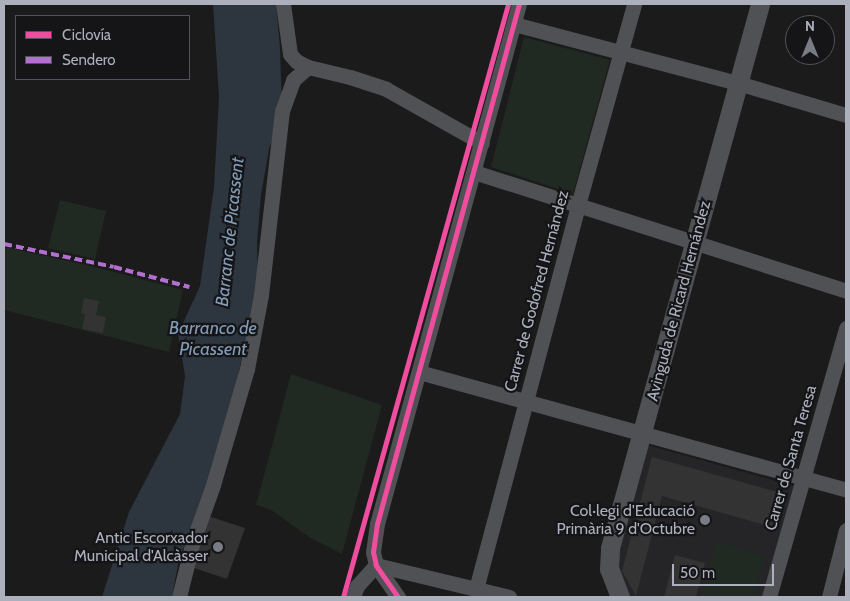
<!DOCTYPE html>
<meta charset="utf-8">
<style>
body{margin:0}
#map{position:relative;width:850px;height:601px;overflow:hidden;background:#1b1b1b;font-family:Cabin,sans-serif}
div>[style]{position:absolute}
.built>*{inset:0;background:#252528}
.green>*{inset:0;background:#202922}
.water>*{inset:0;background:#2d353e}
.building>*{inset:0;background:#333}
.minor>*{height:15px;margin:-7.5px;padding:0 7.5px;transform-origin:7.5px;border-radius:7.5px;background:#4f5154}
.tertiary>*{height:19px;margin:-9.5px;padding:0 9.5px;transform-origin:9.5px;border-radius:9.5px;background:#4f5154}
.quiet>*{height:4px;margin-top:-2px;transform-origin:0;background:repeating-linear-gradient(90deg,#b36fd0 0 8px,transparent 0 12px)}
.cycleway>*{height:5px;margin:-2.5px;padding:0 2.5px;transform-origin:2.5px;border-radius:2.5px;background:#ef4d9e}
.dots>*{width:14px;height:14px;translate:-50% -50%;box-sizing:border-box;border:2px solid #151518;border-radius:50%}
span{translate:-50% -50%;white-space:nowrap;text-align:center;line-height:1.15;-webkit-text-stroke:4.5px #151518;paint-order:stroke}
.street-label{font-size:16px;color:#acb0bc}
.poi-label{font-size:16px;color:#acb0bc}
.right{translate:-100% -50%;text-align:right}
.water-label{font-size:18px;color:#839cb8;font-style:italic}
.frame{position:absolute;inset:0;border:5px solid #acb0bc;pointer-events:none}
.legend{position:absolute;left:15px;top:15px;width:175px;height:65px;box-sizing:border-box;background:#151518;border:1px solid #51535a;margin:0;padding:6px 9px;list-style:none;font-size:15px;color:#acb0bc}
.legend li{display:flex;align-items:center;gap:10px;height:25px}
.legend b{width:25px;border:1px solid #51535a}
.north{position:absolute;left:785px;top:15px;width:50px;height:50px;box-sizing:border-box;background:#151518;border:1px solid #51535a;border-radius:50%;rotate:0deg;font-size:14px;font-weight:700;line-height:20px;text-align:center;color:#acb0bc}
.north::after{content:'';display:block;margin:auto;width:18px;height:22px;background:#797c84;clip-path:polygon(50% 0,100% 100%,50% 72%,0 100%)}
.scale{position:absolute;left:672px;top:564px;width:102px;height:22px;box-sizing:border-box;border:2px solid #acb0bc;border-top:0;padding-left:6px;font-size:15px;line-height:18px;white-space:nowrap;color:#acb0bc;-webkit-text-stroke:4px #151518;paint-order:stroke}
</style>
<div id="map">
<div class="built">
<i style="clip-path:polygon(647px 445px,794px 486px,763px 597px,628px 597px,617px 569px,616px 554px)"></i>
</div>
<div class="green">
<i style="clip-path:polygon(524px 37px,610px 60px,573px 194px,491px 167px)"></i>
<i style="clip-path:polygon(60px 200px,106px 211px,95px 259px,48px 248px)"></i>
<i style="clip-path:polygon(4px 247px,87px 265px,183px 290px,169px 352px,4px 310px)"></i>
<i style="clip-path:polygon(291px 374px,382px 405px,342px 554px,309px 537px,271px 510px,256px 505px)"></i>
<i style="clip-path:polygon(717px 541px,765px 556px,754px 597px,701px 597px)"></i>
</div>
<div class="water">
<i style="clip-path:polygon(213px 4px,276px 4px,280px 48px,282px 111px,269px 149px,261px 195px,257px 242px,258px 279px,235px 391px,206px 491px,179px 559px,172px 597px,102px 597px,129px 512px,180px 414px,185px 376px,178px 334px,200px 286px,214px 187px,219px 97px)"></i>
</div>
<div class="building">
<i style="clip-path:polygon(84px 298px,99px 301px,96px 315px,106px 317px,103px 333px,82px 329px,85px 314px,81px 313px)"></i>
<i style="clip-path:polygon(652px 457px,781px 493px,772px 527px,662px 496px,636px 596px,622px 571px)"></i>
<i style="clip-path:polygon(208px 516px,245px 528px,227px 579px,191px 567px)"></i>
<i style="clip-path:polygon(675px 555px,705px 563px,696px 597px,664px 597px)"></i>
</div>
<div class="minor">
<i style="left:283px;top:4px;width:50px;rotate:82deg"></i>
<i style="left:290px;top:54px;width:9px;rotate:49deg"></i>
<i style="left:296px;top:61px;width:13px;rotate:27deg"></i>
<i style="left:308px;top:67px;width:43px;rotate:13.4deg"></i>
<i style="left:350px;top:77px;width:38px;rotate:18deg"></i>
<i style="left:386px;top:89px;width:110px;rotate:29.4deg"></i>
<i style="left:514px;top:24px;width:232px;rotate:14.8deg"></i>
<i style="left:738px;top:83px;width:113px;rotate:16.5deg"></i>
<i style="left:474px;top:172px;width:391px;rotate:17.7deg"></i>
<i style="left:419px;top:372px;width:443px;rotate:15.4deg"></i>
<i style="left:376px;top:565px;width:137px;rotate:13.5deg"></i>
<i style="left:476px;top:589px;width:397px;rotate:-75.1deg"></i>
<i style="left:578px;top:205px;width:209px;rotate:-74.4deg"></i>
<i style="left:179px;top:597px;width:58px;rotate:-76deg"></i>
<i style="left:193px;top:541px;width:59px;rotate:-70.3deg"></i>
<i style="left:213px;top:485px;width:121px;rotate:-73.7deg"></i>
<i style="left:247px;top:369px;width:75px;rotate:-79.3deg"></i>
<i style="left:261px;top:295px;width:185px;rotate:-83.5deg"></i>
<i style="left:282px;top:111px;width:33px;rotate:-70deg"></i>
<i style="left:293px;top:80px;width:20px;rotate:-41deg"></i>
<i style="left:353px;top:597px;width:12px;rotate:-70deg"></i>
<i style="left:357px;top:586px;width:28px;rotate:-48deg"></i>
<i style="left:398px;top:597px;width:39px;rotate:-125deg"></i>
<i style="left:376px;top:565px;width:13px;rotate:-103deg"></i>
<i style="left:373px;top:552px;width:28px;rotate:-82deg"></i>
<i style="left:377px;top:524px;width:539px;rotate:-74.73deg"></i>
<i style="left:769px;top:597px;width:280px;rotate:-74deg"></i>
<i style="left:829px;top:597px;width:69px;rotate:-75.8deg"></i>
</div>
<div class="tertiary">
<i style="left:620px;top:597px;width:30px;rotate:-111deg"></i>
<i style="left:609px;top:569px;width:21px;rotate:-87deg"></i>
<i style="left:610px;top:548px;width:564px;rotate:-74.58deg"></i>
</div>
<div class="quiet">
<i style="left:4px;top:244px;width:112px;rotate:11.8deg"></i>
<i style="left:114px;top:267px;width:78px;rotate:14.9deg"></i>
</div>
<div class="cycleway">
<i style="left:343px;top:597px;width:616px;rotate:-74.45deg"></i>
<i style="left:398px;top:597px;width:39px;rotate:-125deg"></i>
<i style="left:376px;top:565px;width:13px;rotate:-103deg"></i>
<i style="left:373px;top:552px;width:28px;rotate:-82deg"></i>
<i style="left:377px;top:524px;width:539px;rotate:-74.73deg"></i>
</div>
<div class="dots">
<i style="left:705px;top:520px;background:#797c84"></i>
<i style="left:218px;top:547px;background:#797c84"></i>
</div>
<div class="street-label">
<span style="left:537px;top:291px;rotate:-75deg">Carrer de Godofred Hernández</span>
<span style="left:679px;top:301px;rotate:-75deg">Avinguda de Ricard Hernández</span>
<span style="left:791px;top:458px;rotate:-74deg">Carrer de Santa Teresa</span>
</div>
<div class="poi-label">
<span class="right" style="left:695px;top:520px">Col·legi d'Educació<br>Primària 9 d'Octubre</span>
<span class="right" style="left:208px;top:547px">Antic Escorxador<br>Municipal d'Alcàsser</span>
</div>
<div class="water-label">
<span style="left:230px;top:232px;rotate:-84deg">Barranc de Picassent</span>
<span style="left:213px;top:339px">Barranco de<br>Picassent</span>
</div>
<div class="frame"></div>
<ul class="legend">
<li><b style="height:6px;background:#ef4d9e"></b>Ciclovía</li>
<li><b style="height:6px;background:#b36fd0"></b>Sendero</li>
</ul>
<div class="north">N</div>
<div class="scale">50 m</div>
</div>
